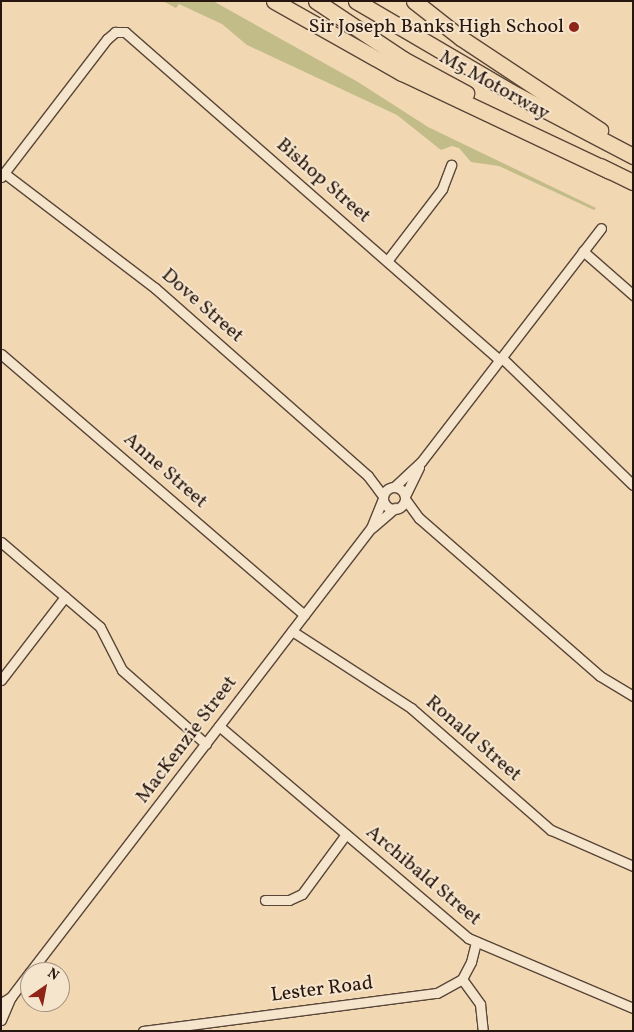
<!DOCTYPE html>
<style>
body{margin:0}
#map{position:relative;width:634px;height:1032px;overflow:hidden;background:#f1d7b2;font-family:Vollkorn,serif}
div>[style]{position:absolute}
.green>*{inset:0;background:#c1bc88}
.roads{filter:drop-shadow(1px 0 #594638) drop-shadow(-1px 0 #594638) drop-shadow(0 1px #594638) drop-shadow(0 -1px #594638)}
.minor>*{height:9px;margin:-4.5px;padding:0 4.5px;transform-origin:4.5px;border-radius:4.5px;background:#f6e5cd}
.minor>.ring{margin:-4.5px;padding:0;box-sizing:content-box;background:none;border:9px solid #f6e5cd;border-radius:50%}
.motorway>*{height:15px;margin:-7.5px;padding:0 7.5px;transform-origin:7.5px;border-radius:7.5px;background:#f1d7b2}
.dots>*{width:14px;height:14px;translate:-50% -50%;box-sizing:border-box;border:2px solid #f6e5cd;border-radius:50%}
span{translate:-50% -50%;white-space:nowrap;text-align:center;line-height:1.15;-webkit-text-stroke:4px #f6e5cd;paint-order:stroke}
.poi-label{font-size:20px;color:#26160f}
.right{translate:-100% -50%;text-align:right}
.street-label{font-size:20px;color:#26160f}
.frame{position:absolute;inset:0;border:2px solid #26160f;pointer-events:none}
.north{position:absolute;left:20px;top:962px;width:50px;height:50px;box-sizing:border-box;background:#f6e5cd;border:1px solid #a39281;border-radius:50%;rotate:33deg;font-size:14px;font-weight:700;line-height:20px;text-align:center;color:#26160f}
.north::after{content:'';display:block;margin:auto;width:18px;height:22px;background:#8f2418;clip-path:polygon(50% 0,100% 100%,50% 72%,0 100%)}
</style>
<div id="map">
<div class="green">
<i style="clip-path:polygon(163px 1px,213px 1px,358px 82px,428px 127px,596px 208px,594px 210px,499px 166px,471px 162px,459px 148px,452px 146px,441px 150px,397px 115px,247px 45px,222px 24px,179px 4px,176px 8px)"></i>
</div>
<div class="roads">
<div class="minor">
<i style="left:4px;top:173px;width:190px;rotate:37.3deg"></i>
<i style="left:155px;top:288px;width:284px;rotate:41.4deg"></i>
<i style="left:368px;top:476px;width:25px;rotate:53deg"></i>
<i style="left:1px;top:177px;width:174px;rotate:-52.5deg"></i>
<i style="left:107px;top:39px;width:11px;rotate:-41deg"></i>
<i style="left:115px;top:32px;width:10px"></i>
<i style="left:125px;top:32px;width:498px;rotate:41.2deg"></i>
<i style="left:583px;top:251px;width:67px;rotate:41.3deg"></i>
<i style="left:387px;top:261px;width:91px;rotate:-52.6deg"></i>
<i style="left:442px;top:189px;width:26px;rotate:-69deg"></i>
<i style="left:1px;top:354px;width:400px;rotate:40.7deg"></i>
<i style="left:502px;top:358px;width:182px;rotate:44.1deg"></i>
<i style="left:394px;top:487px;width:37px;rotate:-43deg"></i>
<i style="left:421px;top:462px;width:295px;rotate:-52.4deg"></i>
<i class="ring" style="left:383px;top:487px;width:13px;height:13px"></i>
<i style="left:405px;top:496px;width:32px;rotate:-64deg"></i>
<i style="left:405px;top:499px;width:24px;rotate:54deg"></i>
<i style="left:419px;top:518px;width:240px;rotate:41.1deg"></i>
<i style="left:600px;top:676px;width:39px;rotate:31deg"></i>
<i style="left:373px;top:527px;width:29px;rotate:-41deg"></i>
<i style="left:1px;top:542px;width:130px;rotate:40.6deg"></i>
<i style="left:100px;top:627px;width:48px;rotate:62.9deg"></i>
<i style="left:122px;top:670px;width:112px;rotate:41.4deg"></i>
<i style="left:292px;top:631px;width:142px;rotate:32.9deg"></i>
<i style="left:411px;top:708px;width:186px;rotate:41.1deg"></i>
<i style="left:551px;top:830px;width:90px;rotate:23.7deg"></i>
<i style="left:1px;top:680px;width:105px;rotate:-52.4deg"></i>
<i style="left:219px;top:726px;width:327px;rotate:40.4deg"></i>
<i style="left:468px;top:938px;width:179px;rotate:23deg"></i>
<i style="left:265px;top:900px;width:24px"></i>
<i style="left:289px;top:900px;width:14px;rotate:-25deg"></i>
<i style="left:302px;top:894px;width:74px;rotate:-53.7deg"></i>
<i style="left:30px;top:972px;width:560px;rotate:-52.48deg"></i>
<i style="left:371px;top:528px;width:31px;rotate:-68deg"></i>
<i style="left:462px;top:979px;width:31px;rotate:54deg"></i>
<i style="left:480px;top:1004px;width:27px;rotate:84deg"></i>
<i style="left:1px;top:1003px;width:12px;rotate:-31deg"></i>
<i style="left:11px;top:997px;width:31px;rotate:-53deg"></i>
<i style="left:1px;top:1020px;width:25px;rotate:-67deg"></i>
<i style="left:143px;top:1031px;width:296px;rotate:-7.4deg"></i>
<i style="left:437px;top:993px;width:29px;rotate:-29deg"></i>
<i style="left:462px;top:979px;width:19px;rotate:-62deg"></i>
<i style="left:471px;top:962px;width:21px;rotate:-76deg"></i>
</div>
<div class="motorway">
<i style="left:274px;top:1px;width:147px;rotate:29.4deg"></i>
<i style="left:402px;top:73px;width:229px;rotate:25.3deg"></i>
<i style="left:316px;top:1px;width:105px;rotate:33.7deg"></i>
<i style="left:403px;top:59px;width:72px;rotate:28.4deg"></i>
<i style="left:356px;top:1px;width:180px;rotate:30.4deg"></i>
<i style="left:511px;top:92px;width:138px;rotate:27.7deg"></i>
<i style="left:414px;top:1px;width:60px;rotate:38.2deg"></i>
<i style="left:461px;top:38px;width:167px;rotate:33.5deg"></i>
<i style="left:600px;top:166px;width:37px;rotate:26deg"></i>
</div>
</div>
<div class="dots">
<i style="left:574px;top:27px;background:#8f2418"></i>
</div>
<div class="poi-label">
<span class="right" style="left:564px;top:27px">Sir Joseph Banks High School</span>
</div>
<div class="street-label">
<span style="left:494px;top:86px;rotate:29deg">M5 Motorway</span>
<span style="left:323px;top:181px;rotate:41deg">Bishop Street</span>
<span style="left:202px;top:306px;rotate:41deg">Dove Street</span>
<span style="left:165px;top:471px;rotate:41deg">Anne Street</span>
<span style="left:473px;top:739px;rotate:41deg">Ronald Street</span>
<span style="left:187px;top:740px;rotate:-53deg">MacKenzie Street</span>
<span style="left:423px;top:876px;rotate:40deg">Archibald Street</span>
<span style="left:322px;top:990px;rotate:-7deg">Lester Road</span>
</div>
<div class="frame"></div>
<div class="north">N</div>
</div>
